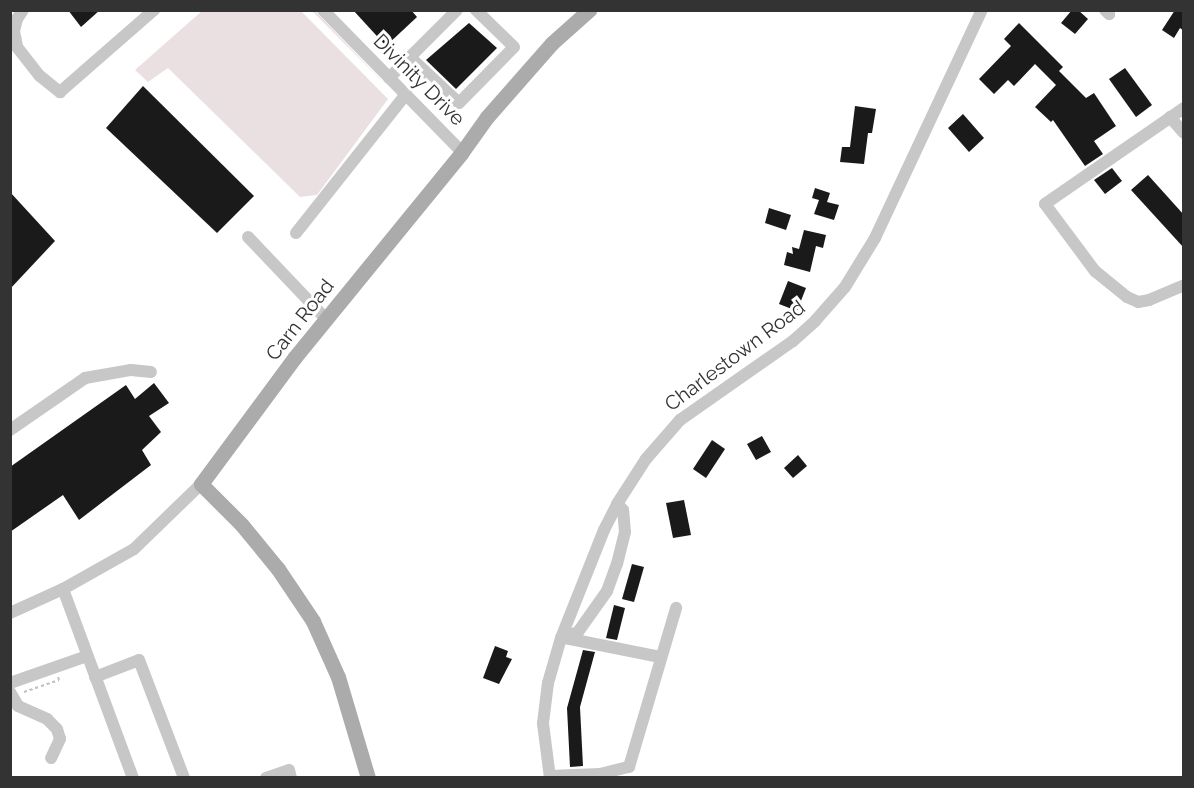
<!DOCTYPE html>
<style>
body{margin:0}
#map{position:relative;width:1194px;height:788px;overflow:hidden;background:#fff;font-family:Raleway,sans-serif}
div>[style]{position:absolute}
.green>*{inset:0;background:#ebe0e1}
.building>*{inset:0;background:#1a1a1a}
.path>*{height:2px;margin-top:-1px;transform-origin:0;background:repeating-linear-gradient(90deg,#c0c0c0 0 3px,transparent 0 6px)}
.minor>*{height:12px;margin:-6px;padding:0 6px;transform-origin:6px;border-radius:6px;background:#c7c7c7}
.major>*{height:15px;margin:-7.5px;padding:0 7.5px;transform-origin:7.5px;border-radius:7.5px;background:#ababab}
span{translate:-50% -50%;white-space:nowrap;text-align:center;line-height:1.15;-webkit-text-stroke:6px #fff;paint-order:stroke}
.street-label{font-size:20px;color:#333}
.frame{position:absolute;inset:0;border:12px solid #333;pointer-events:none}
</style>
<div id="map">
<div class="green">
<i style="clip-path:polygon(203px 10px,301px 11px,388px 99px,317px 195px,300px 197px,168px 68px,148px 82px,135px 70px)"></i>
<i style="clip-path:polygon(312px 11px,316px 12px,387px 86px)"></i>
</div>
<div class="building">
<i style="clip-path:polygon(68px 10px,100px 10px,81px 27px)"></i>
<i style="clip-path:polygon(353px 10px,411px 10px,417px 17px,386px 46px)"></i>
<i style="clip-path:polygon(1072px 10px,1078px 10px,1088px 19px,1075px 34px,1061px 23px)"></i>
<i style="clip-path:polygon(1175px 10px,1184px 10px,1184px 31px,1180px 28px,1174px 38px,1162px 30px)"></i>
<i style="clip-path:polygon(469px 23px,497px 48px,456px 89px,426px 60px)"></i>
<i style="clip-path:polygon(1019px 23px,1063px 67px,1059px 71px,1086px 98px,1094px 93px,1116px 126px,1094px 141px,1103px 154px,1085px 166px,1053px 120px,1051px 122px,1035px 107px,1056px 85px,1035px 64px,1014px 86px,1008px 80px,994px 94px,979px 79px,1011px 46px,1004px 39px)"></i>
<i style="clip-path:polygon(1125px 68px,1152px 105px,1136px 117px,1109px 79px)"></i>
<i style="clip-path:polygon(143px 86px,254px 196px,217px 233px,106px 128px)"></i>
<i style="clip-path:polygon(855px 106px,876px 109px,872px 133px,868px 133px,864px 164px,840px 162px,842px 147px,850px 147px)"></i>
<i style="clip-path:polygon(963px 114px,984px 138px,969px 152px,948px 128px)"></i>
<i style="clip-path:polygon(1112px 168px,1122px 181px,1105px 194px,1094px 180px)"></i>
<i style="clip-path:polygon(1148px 175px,1184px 215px,1184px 248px,1131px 190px)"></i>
<i style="clip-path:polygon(815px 188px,830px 193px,827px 202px,839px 205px,834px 220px,814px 214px,819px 200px,812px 198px)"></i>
<i style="clip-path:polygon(10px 192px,55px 241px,10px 289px)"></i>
<i style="clip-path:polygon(769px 208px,791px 215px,786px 230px,765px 223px)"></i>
<i style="clip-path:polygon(804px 230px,826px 235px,823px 248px,816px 246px,810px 272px,784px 265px,787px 252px,793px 254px,792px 247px,799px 249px)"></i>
<i style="clip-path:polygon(788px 281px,806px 288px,797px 311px,779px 304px)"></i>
<i style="clip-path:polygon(154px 383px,169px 403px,149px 416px,161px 432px,142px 450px,151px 465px,79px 520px,63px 495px,10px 532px,10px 467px,126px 385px,135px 399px)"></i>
<i style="clip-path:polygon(762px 436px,771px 452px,756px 460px,747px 444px)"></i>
<i style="clip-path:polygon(712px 440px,725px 449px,706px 478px,693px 469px)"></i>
<i style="clip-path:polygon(798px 455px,807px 466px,793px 478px,784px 468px)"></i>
<i style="clip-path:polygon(684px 500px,691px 535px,673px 538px,666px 503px)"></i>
<i style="clip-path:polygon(632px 564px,644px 567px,634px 602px,622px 599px)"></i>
<i style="clip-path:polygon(614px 605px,625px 608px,617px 640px,606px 638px)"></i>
<i style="clip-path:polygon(495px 646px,508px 651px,506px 657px,512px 659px,499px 684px,483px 678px)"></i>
<i style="clip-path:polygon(583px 650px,595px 652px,580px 707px,583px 766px,570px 767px,567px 708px)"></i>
</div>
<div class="path">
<i style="left:24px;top:692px;width:37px;rotate:-19deg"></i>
<i style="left:59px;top:680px;width:3px;rotate:-108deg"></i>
</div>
<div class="minor">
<i style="left:23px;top:10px;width:11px;rotate:124deg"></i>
<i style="left:17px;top:19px;width:12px;rotate:104deg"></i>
<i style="left:14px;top:31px;width:16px;rotate:79deg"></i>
<i style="left:17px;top:47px;width:37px;rotate:52deg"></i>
<i style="left:40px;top:76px;width:26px;rotate:39deg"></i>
<i style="left:60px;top:92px;width:125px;rotate:-41.1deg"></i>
<i style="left:323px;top:10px;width:199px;rotate:45.6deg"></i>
<i style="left:1105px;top:10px;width:6px;rotate:45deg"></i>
<i style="left:410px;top:57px;width:67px;rotate:43.2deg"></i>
<i style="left:459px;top:103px;width:78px;rotate:-45.5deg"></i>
<i style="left:514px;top:47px;width:53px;rotate:-135.8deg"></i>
<i style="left:389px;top:78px;width:96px;rotate:-45deg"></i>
<i style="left:1184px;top:108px;width:169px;rotate:145.4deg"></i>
<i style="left:1045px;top:204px;width:84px;rotate:53.3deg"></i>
<i style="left:1095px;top:271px;width:41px;rotate:39.1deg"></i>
<i style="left:1127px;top:297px;width:12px;rotate:24deg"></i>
<i style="left:1138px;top:302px;width:11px;rotate:-10deg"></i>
<i style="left:1149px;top:300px;width:38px;rotate:-23deg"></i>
<i style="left:1170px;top:117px;width:21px;rotate:49deg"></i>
<i style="left:296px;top:233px;width:177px;rotate:-51.6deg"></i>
<i style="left:248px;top:237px;width:113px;rotate:46.4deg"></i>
<i style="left:10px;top:430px;width:91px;rotate:-34.7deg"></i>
<i style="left:85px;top:378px;width:47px;rotate:-9.9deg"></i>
<i style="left:131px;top:370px;width:20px;rotate:6deg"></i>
<i style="left:63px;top:589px;width:202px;rotate:69.7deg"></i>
<i style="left:10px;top:613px;width:58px;rotate:-24.4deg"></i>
<i style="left:63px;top:589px;width:81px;rotate:-29.4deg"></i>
<i style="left:134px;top:549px;width:93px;rotate:-44.1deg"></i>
<i style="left:561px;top:638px;width:18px;rotate:-19deg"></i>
<i style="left:578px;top:632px;width:50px;rotate:-54.7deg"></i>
<i style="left:607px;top:591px;width:29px;rotate:-70deg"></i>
<i style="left:617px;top:564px;width:33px;rotate:-76deg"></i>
<i style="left:625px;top:532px;width:22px;rotate:-95deg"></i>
<i style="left:623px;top:510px;width:8px;rotate:-135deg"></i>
<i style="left:565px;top:638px;width:97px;rotate:11.3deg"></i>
<i style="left:95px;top:677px;width:47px;rotate:-21.1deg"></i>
<i style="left:139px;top:660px;width:126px;rotate:69.1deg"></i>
<i style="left:10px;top:683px;width:82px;rotate:-19.3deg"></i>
<i style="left:10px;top:692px;width:16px;rotate:60deg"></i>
<i style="left:18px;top:706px;width:32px;rotate:24deg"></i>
<i style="left:47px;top:719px;width:14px;rotate:45deg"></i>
<i style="left:57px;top:729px;width:10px;rotate:73deg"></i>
<i style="left:60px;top:739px;width:21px;rotate:115deg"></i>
<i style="left:550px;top:776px;width:50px;rotate:-2.3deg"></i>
<i style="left:600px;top:774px;width:30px;rotate:-14deg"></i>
<i style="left:629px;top:767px;width:166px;rotate:-73.5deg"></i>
<i style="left:266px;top:778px;width:24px;rotate:-19deg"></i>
<i style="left:289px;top:770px;width:8px;rotate:76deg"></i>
<i style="left:550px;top:778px;width:55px;rotate:-97.3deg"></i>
<i style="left:543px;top:723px;width:40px;rotate:-82.9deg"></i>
<i style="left:548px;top:683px;width:47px;rotate:-73.9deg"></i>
<i style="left:561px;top:638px;width:116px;rotate:-68.3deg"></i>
<i style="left:604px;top:530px;width:29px;rotate:-63deg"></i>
<i style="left:617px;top:504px;width:54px;rotate:-57.2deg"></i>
<i style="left:646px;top:459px;width:52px;rotate:-48.9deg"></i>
<i style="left:680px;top:420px;width:138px;rotate:-35deg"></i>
<i style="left:793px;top:341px;width:30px;rotate:-42deg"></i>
<i style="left:815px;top:321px;width:45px;rotate:-48.6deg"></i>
<i style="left:845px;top:287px;width:57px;rotate:-58.5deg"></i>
<i style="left:875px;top:238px;width:252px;rotate:-64.9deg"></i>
</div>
<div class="major">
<i style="left:368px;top:778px;width:105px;rotate:-106.5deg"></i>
<i style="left:338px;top:677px;width:61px;rotate:-114.1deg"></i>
<i style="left:313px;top:621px;width:63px;rotate:-123.9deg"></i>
<i style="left:278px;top:569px;width:57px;rotate:-129.3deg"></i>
<i style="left:242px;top:525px;width:58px;rotate:-135deg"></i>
<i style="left:201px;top:484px;width:158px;rotate:-53.5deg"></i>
<i style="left:295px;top:357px;width:264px;rotate:-50.8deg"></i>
<i style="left:462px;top:152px;width:43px;rotate:-54.5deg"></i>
<i style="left:487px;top:117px;width:98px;rotate:-48.7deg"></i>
<i style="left:552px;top:43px;width:50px;rotate:-41.7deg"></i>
</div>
<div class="street-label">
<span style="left:419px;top:80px;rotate:45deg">Divinity Drive</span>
<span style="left:300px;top:320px;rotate:-52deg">Carn Road</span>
<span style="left:735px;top:356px;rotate:-37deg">Charlestown Road</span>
</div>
<div class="frame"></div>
</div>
